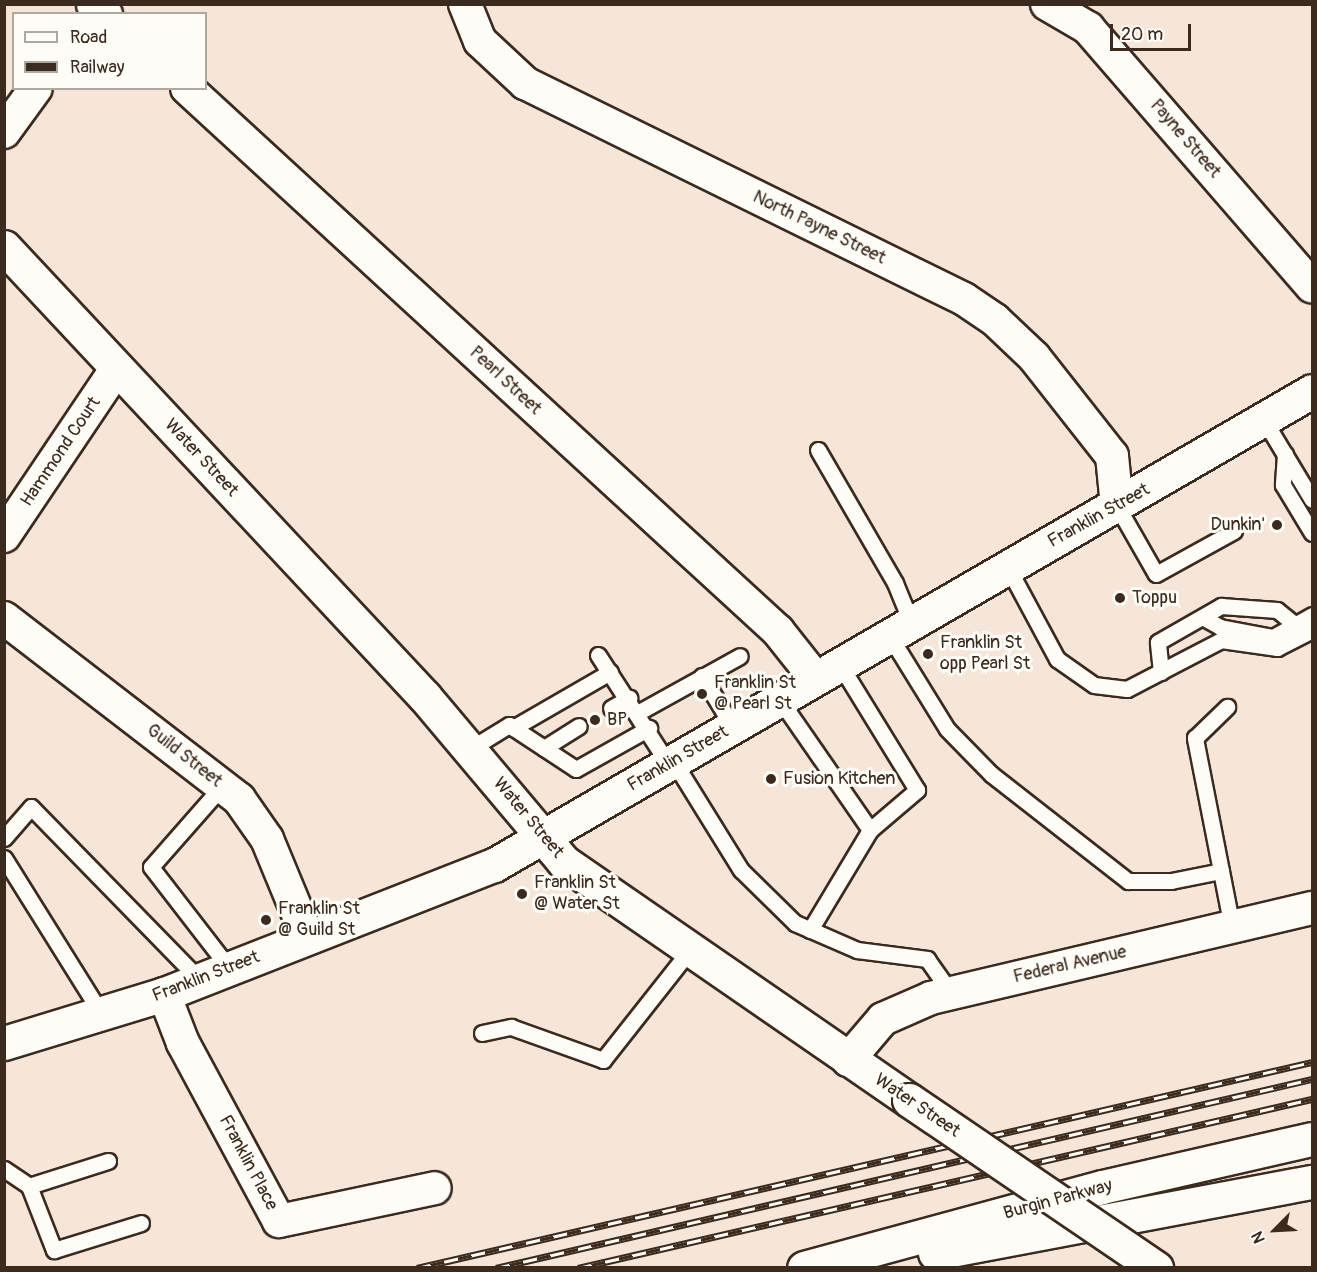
<!DOCTYPE html>
<style>
body{margin:0}
#map{position:relative;width:1317px;height:1272px;overflow:hidden;background:#f6e6da;font-family:Pangolin,sans-serif}
div>[style]{position:absolute}
.roads{filter:drop-shadow(2px 0 #3b2a1e) drop-shadow(-2px 0 #3b2a1e) drop-shadow(0 2px #3b2a1e) drop-shadow(0 -2px #3b2a1e)}
.service>*{height:15px;margin:-7.5px;padding:0 7.5px;transform-origin:7.5px;border-radius:7.5px;background:#fdfcf7}
.minor>*{height:32px;margin:-16px;padding:0 16px;transform-origin:16px;border-radius:16px;background:#fdfcf7}
.secondary>*{height:33px;margin:-16.5px;padding:0 16.5px;transform-origin:16.5px;border-radius:16.5px;background:#fdfcf7}
.primary>*{height:33px;margin:-16.5px;padding:0 16.5px;transform-origin:16.5px;border-radius:16.5px;background:#fdfcf7}
.rail>*{height:7px;margin-top:-3.5px;transform-origin:0;background:repeating-linear-gradient(90deg,#fdfcf7 0 14px,#3b2a1e 0 28px);box-sizing:border-box;border-block:2px solid #3b2a1e}
.bridges{filter:drop-shadow(2px 0 #3b2a1e) drop-shadow(-2px 0 #3b2a1e) drop-shadow(0 2px #3b2a1e) drop-shadow(0 -2px #3b2a1e)}
.secondary-bridge>*{height:33px;margin:-16.5px;padding:0 16.5px;transform-origin:16.5px;border-radius:16.5px;background:#fdfcf7}
.dots>*{width:16px;height:16px;translate:-50% -50%;box-sizing:border-box;border:3px solid #fdfcf7;border-radius:50%}
span{translate:-50% -50%;white-space:nowrap;text-align:center;line-height:1.15;-webkit-text-stroke:6px #fdfcf7;paint-order:stroke}
.street-label{font-size:18px;color:#3b2a1e}
.poi-label{font-size:18px;color:#3b2a1e}
.right{translate:-100% -50%;text-align:right}
.left{translate:0 -50%;text-align:left}
.frame{position:absolute;inset:0;border:6px solid #3b2a1e;pointer-events:none}
.legend{position:absolute;left:12px;top:12px;width:195px;height:78px;box-sizing:border-box;background:#fdfcf7;border:2px solid #afa8a0;margin:0;padding:8px 10px;list-style:none;font-size:18px;color:#3b2a1e}
.legend li{display:flex;align-items:center;gap:12px;height:30px}
.legend b{width:30px;border:2px solid #afa8a0}
.north{position:absolute;left:1245px;top:1200px;width:60px;height:60px;-webkit-text-stroke:4px #fdfcf7;paint-order:stroke;rotate:246deg;font-size:16px;font-weight:700;line-height:24px;text-align:center;color:#3b2a1e}
.north::after{content:'';display:block;margin:auto;width:21px;height:27px;background:#3b2a1e;clip-path:polygon(50% 0,100% 100%,50% 72%,0 100%)}
.scale{position:absolute;left:1110px;top:24px;width:81px;height:27px;box-sizing:border-box;border:3px solid #3b2a1e;border-top:0;padding-left:8px;font-size:18px;line-height:21px;white-space:nowrap;color:#3b2a1e;-webkit-text-stroke:4px #fdfcf7;paint-order:stroke}
</style>
<div id="map">
<div class="roads">
<div class="service">
<i style="left:1264px;top:420px;width:93px;rotate:59deg"></i>
<i style="left:818px;top:450px;width:154px;rotate:59.9deg"></i>
<i style="left:895px;top:583px;width:42px;rotate:67.7deg"></i>
<i style="left:1285px;top:454px;width:31px;rotate:94deg"></i>
<i style="left:1283px;top:485px;width:56px;rotate:58.9deg"></i>
<i style="left:1117px;top:506px;width:78px;rotate:60.2deg"></i>
<i style="left:1156px;top:574px;width:89px;rotate:-28.9deg"></i>
<i style="left:1007px;top:566px;width:106px;rotate:61.7deg"></i>
<i style="left:1057px;top:659px;width:45px;rotate:35.1deg"></i>
<i style="left:1094px;top:685px;width:33px;rotate:7deg"></i>
<i style="left:1127px;top:689px;width:106px;rotate:-27.5deg"></i>
<i style="left:1221px;top:640px;width:57px;rotate:8.1deg"></i>
<i style="left:1277px;top:648px;width:39px;rotate:-27deg"></i>
<i style="left:1204px;top:618px;width:18px;rotate:29deg"></i>
<i style="left:1220px;top:627px;width:54px;rotate:10.7deg"></i>
<i style="left:1273px;top:637px;width:45px;rotate:-29.4deg"></i>
<i style="left:889px;top:635px;width:110px;rotate:58.3deg"></i>
<i style="left:947px;top:729px;width:63px;rotate:45.6deg"></i>
<i style="left:991px;top:774px;width:174px;rotate:38deg"></i>
<i style="left:1128px;top:881px;width:43px"></i>
<i style="left:1171px;top:881px;width:51px;rotate:-11.3deg"></i>
<i style="left:1221px;top:871px;width:136px;rotate:-101.1deg"></i>
<i style="left:1195px;top:738px;width:45px;rotate:-44.1deg"></i>
<i style="left:598px;top:655px;width:131px;rotate:57.2deg"></i>
<i style="left:1161px;top:672px;width:30px;rotate:-96deg"></i>
<i style="left:1158px;top:642px;width:73px;rotate:-29.7deg"></i>
<i style="left:1221px;top:606px;width:56px;rotate:4.1deg"></i>
<i style="left:1277px;top:610px;width:21px;rotate:39deg"></i>
<i style="left:702px;top:676px;width:60px;rotate:58.7deg"></i>
<i style="left:780px;top:700px;width:158px;rotate:55.3deg"></i>
<i style="left:611px;top:708px;width:21px;rotate:-29deg"></i>
<i style="left:639px;top:712px;width:115px;rotate:-29deg"></i>
<i style="left:513px;top:728px;width:112px;rotate:-30deg"></i>
<i style="left:544px;top:748px;width:41px;rotate:-32.2deg"></i>
<i style="left:470px;top:749px;width:46px;rotate:-31.6deg"></i>
<i style="left:509px;top:725px;width:80px;rotate:33.3deg"></i>
<i style="left:576px;top:769px;width:84px;rotate:-29.3deg"></i>
<i style="left:674px;top:762px;width:127px;rotate:58.2deg"></i>
<i style="left:741px;top:870px;width:76px;rotate:44.5deg"></i>
<i style="left:795px;top:923px;width:68px;rotate:23.5deg"></i>
<i style="left:857px;top:950px;width:71px;rotate:7.3deg"></i>
<i style="left:927px;top:959px;width:42px;rotate:54.8deg"></i>
<i style="left:223px;top:785px;width:109px;rotate:131.3deg"></i>
<i style="left:151px;top:867px;width:128px;rotate:52.3deg"></i>
<i style="left:4px;top:838px;width:41px;rotate:-48.9deg"></i>
<i style="left:31px;top:807px;width:240px;rotate:45.7deg"></i>
<i style="left:4px;top:858px;width:185px;rotate:58deg"></i>
<i style="left:1221px;top:871px;width:57px;rotate:78.9deg"></i>
<i style="left:810px;top:930px;width:117px;rotate:-59deg"></i>
<i style="left:870px;top:830px;width:62px;rotate:-40.4deg"></i>
<i style="left:917px;top:790px;width:147px;rotate:-121.6deg"></i>
<i style="left:482px;top:1033px;width:30px;rotate:-12deg"></i>
<i style="left:511px;top:1027px;width:98px;rotate:19.7deg"></i>
<i style="left:603px;top:1060px;width:139px;rotate:-51.7deg"></i>
<i style="left:4px;top:1169px;width:30px;rotate:34deg"></i>
<i style="left:29px;top:1186px;width:69px;rotate:68.7deg"></i>
<i style="left:54px;top:1250px;width:91px;rotate:-17.2deg"></i>
<i style="left:29px;top:1186px;width:83px;rotate:-17.6deg"></i>
</div>
<div class="minor">
<i style="left:465px;top:4px;width:40px;rotate:68deg"></i>
<i style="left:480px;top:41px;width:62px;rotate:43deg"></i>
<i style="left:525px;top:83px;width:489px;rotate:26.2deg"></i>
<i style="left:964px;top:299px;width:37px;rotate:34deg"></i>
<i style="left:995px;top:320px;width:54px;rotate:43.5deg"></i>
<i style="left:1034px;top:357px;width:126px;rotate:51.8deg"></i>
<i style="left:1112px;top:456px;width:50px;rotate:84.3deg"></i>
<i style="left:1047px;top:4px;width:48px;rotate:30.3deg"></i>
<i style="left:1088px;top:28px;width:342px;rotate:49.1deg"></i>
<i style="left:93px;top:5px;width:16px;rotate:35deg"></i>
<i style="left:187px;top:88px;width:803px;rotate:42.58deg"></i>
<i style="left:778px;top:631px;width:61px;rotate:51.6deg"></i>
<i style="left:4px;top:132px;width:54px;rotate:-54deg"></i>
<i style="left:4px;top:536px;width:202px;rotate:-56.1deg"></i>
<i style="left:4px;top:618px;width:297px;rotate:37.6deg"></i>
<i style="left:239px;top:799px;width:49px;rotate:55deg"></i>
<i style="left:267px;top:839px;width:107px;rotate:67.5deg"></i>
<i style="left:164px;top:994px;width:53px;rotate:68.8deg"></i>
<i style="left:183px;top:1043px;width:202px;rotate:61.7deg"></i>
<i style="left:279px;top:1221px;width:159px;rotate:-11.9deg"></i>
<i style="left:848px;top:1060px;width:54px;rotate:-49.5deg"></i>
<i style="left:883px;top:1019px;width:52px;rotate:-23.6deg"></i>
<i style="left:931px;top:998px;width:391px;rotate:-13.3deg"></i>
</div>
<div class="secondary">
<i style="left:4px;top:247px;width:616px;rotate:46.91deg"></i>
<i style="left:425px;top:697px;width:216px;rotate:49.9deg"></i>
<i style="left:564px;top:862px;width:419px;rotate:34.6deg"></i>
</div>
<div class="primary">
<i style="left:4px;top:1043px;width:167px;rotate:-17deg"></i>
<i style="left:164px;top:994px;width:354px;rotate:-21.4deg"></i>
<i style="left:494px;top:865px;width:945px;rotate:-30.09deg"></i>
<i style="left:935px;top:1253px;width:384px;rotate:-10.7deg"></i>
<i style="left:804px;top:1268px;width:309px;rotate:-15.2deg"></i>
<i style="left:1102px;top:1187px;width:215px;rotate:-12.9deg"></i>
</div>
</div>
<div class="rail">
<i style="left:417px;top:1268px;width:918px;rotate:-12.96deg"></i>
<i style="left:496px;top:1268px;width:838px;rotate:-13.04deg"></i>
<i style="left:578px;top:1268px;width:753px;rotate:-12.97deg"></i>
</div>
<div class="bridges">
<div class="secondary-bridge">
<i style="left:909px;top:1100px;width:299px;rotate:34.2deg"></i>
</div>
</div>
<div class="dots">
<i style="left:1277px;top:525px;background:#3b2a1e"></i>
<i style="left:1120px;top:598px;background:#3b2a1e"></i>
<i style="left:928px;top:654px;background:#3b2a1e"></i>
<i style="left:702px;top:694px;background:#3b2a1e"></i>
<i style="left:595px;top:720px;background:#3b2a1e"></i>
<i style="left:771px;top:779px;background:#3b2a1e"></i>
<i style="left:522px;top:894px;background:#3b2a1e"></i>
<i style="left:266px;top:920px;background:#3b2a1e"></i>
</div>
<div class="street-label">
<span style="left:1185px;top:139px;rotate:49deg">Payne Street</span>
<span style="left:819px;top:228px;rotate:26deg">North Payne Street</span>
<span style="left:505px;top:381px;rotate:43deg">Pearl Street</span>
<span style="left:61px;top:452px;rotate:-56deg">Hammond Court</span>
<span style="left:201px;top:458px;rotate:47deg">Water Street</span>
<span style="left:1099px;top:516px;rotate:-29deg">Franklin Street</span>
<span style="left:184px;top:756px;rotate:38deg">Guild Street</span>
<span style="left:678px;top:759px;rotate:-30deg">Franklin Street</span>
<span style="left:528px;top:818px;rotate:50deg">Water Street</span>
<span style="left:1070px;top:965px;rotate:-13deg">Federal Avenue</span>
<span style="left:206px;top:977px;rotate:-21deg">Franklin Street</span>
<span style="left:917px;top:1106px;rotate:34deg">Water Street</span>
<span style="left:248px;top:1163px;rotate:62deg">Franklin Place</span>
<span style="left:1058px;top:1200px;rotate:-15deg">Burgin Parkway</span>
</div>
<div class="poi-label">
<span class="right" style="left:1265px;top:525px">Dunkin'</span>
<span class="left" style="left:1132px;top:598px">Toppu</span>
<span class="left" style="left:940px;top:654px">Franklin St<br>opp Pearl St</span>
<span class="left" style="left:714px;top:694px">Franklin St<br>@ Pearl St</span>
<span class="left" style="left:607px;top:720px">BP</span>
<span class="left" style="left:783px;top:779px">Fusion Kitchen</span>
<span class="left" style="left:534px;top:894px">Franklin St<br>@ Water St</span>
<span class="left" style="left:278px;top:920px">Franklin St<br>@ Guild St</span>
</div>
<div class="frame"></div>
<ul class="legend">
<li><b style="height:8px;background:#fdfcf7"></b>Road</li>
<li><b style="height:8px;background:#3b2a1e"></b>Railway</li>
</ul>
<div class="north">N</div>
<div class="scale">20 m</div>
</div>
